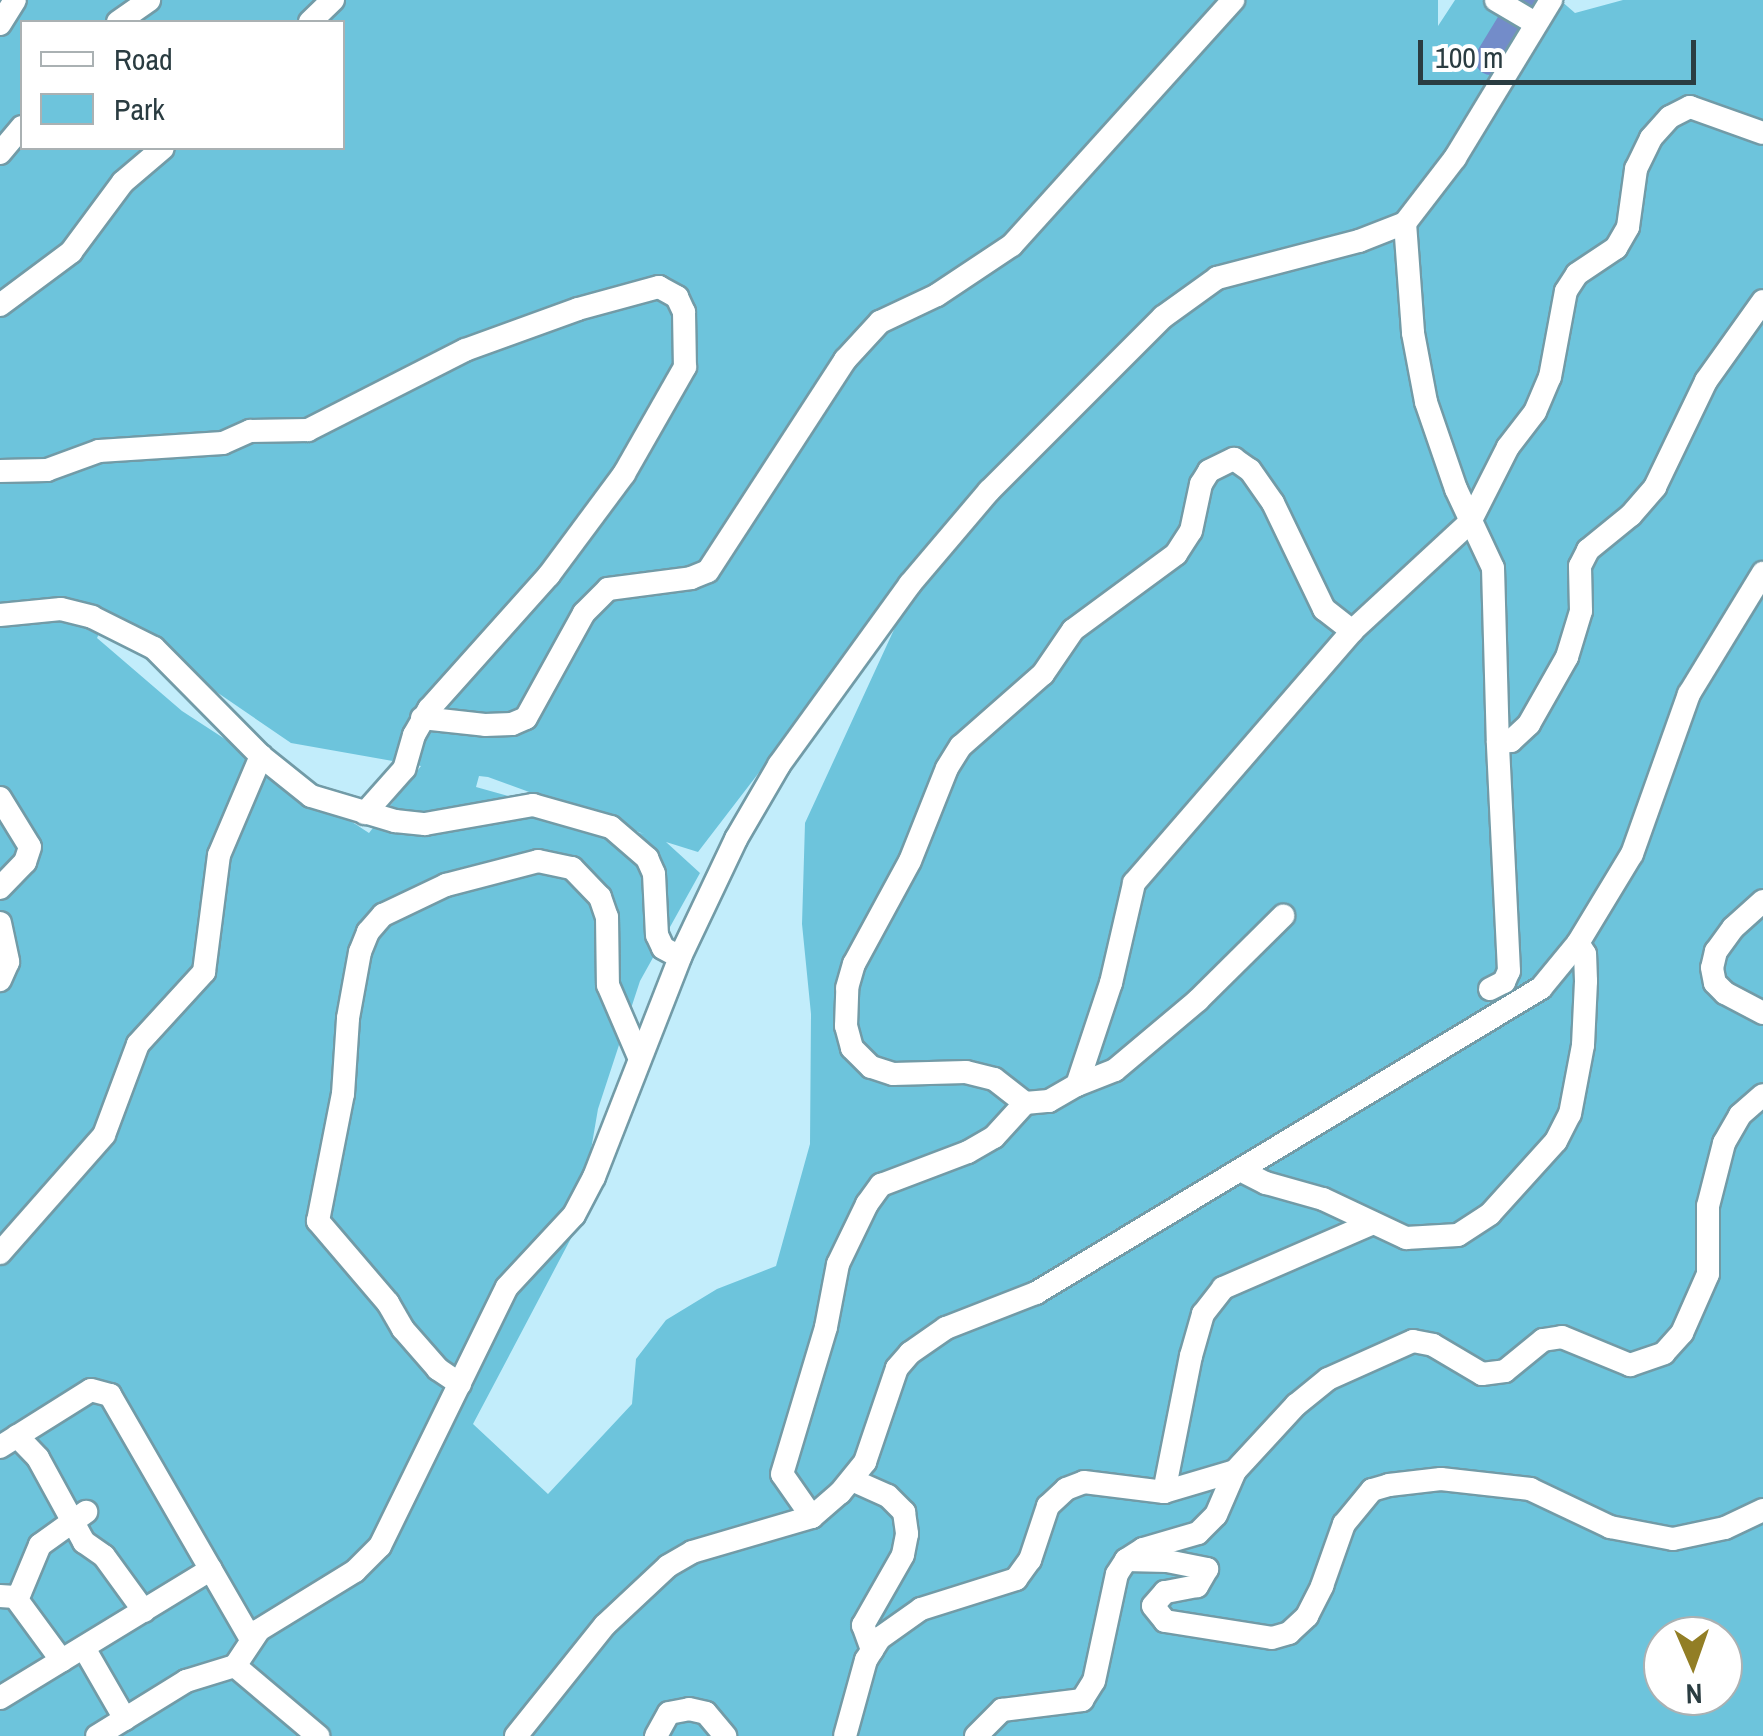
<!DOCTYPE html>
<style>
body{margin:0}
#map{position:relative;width:1763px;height:1736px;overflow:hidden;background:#c2edfb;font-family:"Archivo Narrow",sans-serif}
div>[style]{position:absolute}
.green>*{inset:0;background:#6dc4dc}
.river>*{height:32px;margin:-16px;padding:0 16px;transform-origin:16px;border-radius:16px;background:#738cc9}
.roads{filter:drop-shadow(2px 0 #729ba7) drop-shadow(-2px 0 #729ba7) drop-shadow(0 2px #729ba7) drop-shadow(0 -2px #729ba7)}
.minor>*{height:22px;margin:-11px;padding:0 11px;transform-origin:11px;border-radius:11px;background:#fff}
span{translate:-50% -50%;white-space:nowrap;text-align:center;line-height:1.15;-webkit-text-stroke:10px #fff;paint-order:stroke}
.legend{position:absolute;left:20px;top:20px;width:325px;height:130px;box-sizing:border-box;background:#fff;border:2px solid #aab1b3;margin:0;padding:12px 18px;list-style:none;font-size:30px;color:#2a3c41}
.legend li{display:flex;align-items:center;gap:20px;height:50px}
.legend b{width:50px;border:2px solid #aab1b3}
.north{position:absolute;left:1643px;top:1616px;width:100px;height:100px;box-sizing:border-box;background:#fff;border:2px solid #aab1b3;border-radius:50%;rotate:178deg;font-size:28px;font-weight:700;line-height:40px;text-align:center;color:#2a3c41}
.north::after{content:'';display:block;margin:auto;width:35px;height:45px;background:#927e25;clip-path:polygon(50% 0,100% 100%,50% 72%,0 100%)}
.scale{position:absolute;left:1418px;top:40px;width:278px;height:45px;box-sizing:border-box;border:5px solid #2a3c41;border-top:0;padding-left:12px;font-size:30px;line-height:35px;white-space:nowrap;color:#2a3c41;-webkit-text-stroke:8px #fff;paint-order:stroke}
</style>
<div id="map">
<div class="green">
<i style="clip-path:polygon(evenodd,0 0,1438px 0,1438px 26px,1455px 0,1560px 0,1575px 13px,1623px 0,1763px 0,1763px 1736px,0 1736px,0 0,22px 22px,342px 22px,342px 148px,22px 148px,22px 22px,0 0,932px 547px,805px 823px,802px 924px,811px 1014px,810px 1144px,776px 1266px,717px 1289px,666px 1320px,636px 1359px,632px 1404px,548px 1494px,473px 1424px,578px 1225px,598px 1109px,640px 981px,700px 873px,666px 842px,698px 852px,932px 547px,0 0,107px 617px,291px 743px,421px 766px,369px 833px,182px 711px,97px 638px,107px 617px,0 0,479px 776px,488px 777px,644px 834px,476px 787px,479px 776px,0 0,1663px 1636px,1723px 1636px,1723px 1696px,1663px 1696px,1663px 1636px)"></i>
</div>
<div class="river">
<i style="left:1491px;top:59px;width:69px;rotate:-58.6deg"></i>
</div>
<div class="roads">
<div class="minor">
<i style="left:1496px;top:0;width:45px;rotate:30.5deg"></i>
<i style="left:118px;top:22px;width:38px;rotate:-35deg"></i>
<i style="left:310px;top:22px;width:32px;rotate:-44deg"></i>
<i style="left:0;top:24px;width:28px;rotate:-58deg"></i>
<i style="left:0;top:153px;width:34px;rotate:-50deg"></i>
<i style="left:1405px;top:223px;width:110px;rotate:85.8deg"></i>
<i style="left:1413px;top:333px;width:70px;rotate:79.3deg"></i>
<i style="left:1426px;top:402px;width:92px;rotate:71deg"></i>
<i style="left:1456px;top:489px;width:87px;rotate:64.9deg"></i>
<i style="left:1493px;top:568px;width:174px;rotate:88.4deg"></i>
<i style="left:1498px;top:742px;width:13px;rotate:-4deg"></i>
<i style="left:1511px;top:741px;width:25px;rotate:-43deg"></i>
<i style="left:1529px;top:724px;width:77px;rotate:-60.4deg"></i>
<i style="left:1567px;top:657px;width:48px;rotate:-73.1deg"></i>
<i style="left:1581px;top:611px;width:45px;rotate:-91.3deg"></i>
<i style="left:1580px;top:566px;width:18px;rotate:-63deg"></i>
<i style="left:1588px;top:550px;width:55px;rotate:-39.1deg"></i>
<i style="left:1631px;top:515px;width:37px;rotate:-49deg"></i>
<i style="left:1655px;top:487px;width:118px;rotate:-64.3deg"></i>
<i style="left:1706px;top:381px;width:98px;rotate:-54.5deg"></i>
<i style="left:0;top:305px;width:89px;rotate:-36.7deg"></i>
<i style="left:71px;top:252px;width:87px;rotate:-53.4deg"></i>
<i style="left:123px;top:182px;width:52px;rotate:-40.4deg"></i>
<i style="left:0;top:471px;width:47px;rotate:-1.2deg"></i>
<i style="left:47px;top:470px;width:55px;rotate:-20.1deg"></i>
<i style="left:99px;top:451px;width:124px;rotate:-3.7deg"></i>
<i style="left:223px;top:443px;width:30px;rotate:-24deg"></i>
<i style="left:250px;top:431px;width:58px;rotate:-1deg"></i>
<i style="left:308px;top:430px;width:176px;rotate:-27deg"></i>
<i style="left:465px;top:350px;width:120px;rotate:-19.9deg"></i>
<i style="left:578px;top:309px;width:84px;rotate:-15.2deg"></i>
<i style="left:659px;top:287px;width:21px;rotate:29deg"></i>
<i style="left:677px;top:297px;width:17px;rotate:65deg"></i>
<i style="left:684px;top:312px;width:55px;rotate:89deg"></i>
<i style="left:685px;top:367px;width:123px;rotate:119.7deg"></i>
<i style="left:624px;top:474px;width:126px;rotate:126.6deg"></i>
<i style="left:549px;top:575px;width:180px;rotate:131.8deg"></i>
<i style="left:429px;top:709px;width:30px;rotate:120deg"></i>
<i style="left:414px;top:735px;width:35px;rotate:106deg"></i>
<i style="left:404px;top:769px;width:59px;rotate:131.6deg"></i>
<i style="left:0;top:615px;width:61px;rotate:-5.6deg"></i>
<i style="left:61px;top:609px;width:32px;rotate:14deg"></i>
<i style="left:92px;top:617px;width:69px;rotate:26.6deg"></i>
<i style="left:154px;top:648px;width:152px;rotate:45.3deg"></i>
<i style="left:261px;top:756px;width:64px;rotate:38.7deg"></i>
<i style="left:311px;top:796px;width:88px;rotate:16.6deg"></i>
<i style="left:395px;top:821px;width:30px;rotate:6deg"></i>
<i style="left:425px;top:824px;width:110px;rotate:-10deg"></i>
<i style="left:533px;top:805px;width:81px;rotate:15.8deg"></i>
<i style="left:611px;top:827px;width:48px;rotate:40.7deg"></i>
<i style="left:647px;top:858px;width:17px;rotate:66deg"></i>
<i style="left:654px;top:874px;width:61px;rotate:87.2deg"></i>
<i style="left:657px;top:935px;width:14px;rotate:65deg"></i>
<i style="left:663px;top:948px;width:19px;rotate:28deg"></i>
<i style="left:422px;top:718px;width:63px;rotate:6.3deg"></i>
<i style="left:485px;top:725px;width:27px;rotate:-2deg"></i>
<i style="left:512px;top:724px;width:15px;rotate:-23deg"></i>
<i style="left:526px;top:718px;width:120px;rotate:-61.1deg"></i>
<i style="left:584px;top:613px;width:34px;rotate:-45deg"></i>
<i style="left:608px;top:589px;width:84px;rotate:-7.5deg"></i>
<i style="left:691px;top:578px;width:18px;rotate:-22deg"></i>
<i style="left:708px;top:571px;width:252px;rotate:-57deg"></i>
<i style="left:845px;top:360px;width:52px;rotate:-47.4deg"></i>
<i style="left:880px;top:322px;width:63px;rotate:-25.3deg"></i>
<i style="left:937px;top:295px;width:90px;rotate:-33.7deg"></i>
<i style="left:1012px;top:245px;width:330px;rotate:-47.9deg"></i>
<i style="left:0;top:798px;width:57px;rotate:58.5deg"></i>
<i style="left:30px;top:847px;width:16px;rotate:108deg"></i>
<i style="left:25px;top:862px;width:36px;rotate:134deg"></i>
<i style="left:1763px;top:901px;width:40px;rotate:138deg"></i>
<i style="left:1733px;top:928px;width:29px;rotate:126deg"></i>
<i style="left:1716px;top:951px;width:17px;rotate:103deg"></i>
<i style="left:1712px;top:968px;width:15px;rotate:79deg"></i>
<i style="left:1715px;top:983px;width:14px;rotate:45deg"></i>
<i style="left:1725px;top:993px;width:43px;rotate:27.8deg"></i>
<i style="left:0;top:923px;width:40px;rotate:78deg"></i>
<i style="left:8px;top:962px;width:20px;rotate:114deg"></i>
<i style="left:1490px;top:989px;width:16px;rotate:-27deg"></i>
<i style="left:1504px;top:982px;width:12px;rotate:-66deg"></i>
<i style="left:1509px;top:971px;width:229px;rotate:-92.8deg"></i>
<i style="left:1077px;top:1085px;width:41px;rotate:-21.5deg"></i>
<i style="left:1115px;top:1070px;width:109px;rotate:-40.1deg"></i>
<i style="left:1198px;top:1000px;width:120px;rotate:-44.7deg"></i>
<i style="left:1025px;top:1103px;width:39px;rotate:-142deg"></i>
<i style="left:994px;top:1079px;width:29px;rotate:-166deg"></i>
<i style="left:966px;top:1072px;width:73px;rotate:178.4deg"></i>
<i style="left:893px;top:1074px;width:23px;rotate:-162deg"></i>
<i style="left:871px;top:1067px;width:27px;rotate:-135deg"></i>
<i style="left:852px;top:1048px;width:23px;rotate:-105deg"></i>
<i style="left:846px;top:1026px;width:38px;rotate:-88deg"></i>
<i style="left:847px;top:988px;width:25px;rotate:-74deg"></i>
<i style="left:854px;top:964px;width:117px;rotate:-61.5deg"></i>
<i style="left:910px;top:861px;width:100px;rotate:-68.3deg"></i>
<i style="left:947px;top:768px;width:26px;rotate:-58deg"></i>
<i style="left:961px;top:746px;width:109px;rotate:-41.3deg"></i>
<i style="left:1043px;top:674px;width:53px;rotate:-55.7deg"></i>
<i style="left:1073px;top:630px;width:128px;rotate:-36.4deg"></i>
<i style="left:1176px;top:554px;width:27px;rotate:-57deg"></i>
<i style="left:1191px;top:531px;width:48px;rotate:-78deg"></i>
<i style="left:1201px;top:484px;width:15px;rotate:-58deg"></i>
<i style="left:1209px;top:471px;width:28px;rotate:-26deg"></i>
<i style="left:1234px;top:459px;width:19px;rotate:35deg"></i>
<i style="left:1250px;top:470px;width:40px;rotate:55.1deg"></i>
<i style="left:1273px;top:503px;width:118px;rotate:64.3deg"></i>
<i style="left:1324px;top:609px;width:36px;rotate:38deg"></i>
<i style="left:1242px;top:1171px;width:27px;rotate:27deg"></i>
<i style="left:1266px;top:1183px;width:59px;rotate:15.7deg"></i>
<i style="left:1323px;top:1199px;width:92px;rotate:25.2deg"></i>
<i style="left:1406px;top:1238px;width:52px;rotate:-3.3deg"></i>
<i style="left:1458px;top:1235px;width:38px;rotate:-33deg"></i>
<i style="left:1490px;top:1214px;width:98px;rotate:-47.9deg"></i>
<i style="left:1556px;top:1141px;width:30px;rotate:-63deg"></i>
<i style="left:1570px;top:1114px;width:70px;rotate:-79.3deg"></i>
<i style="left:1583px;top:1045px;width:64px;rotate:-87.3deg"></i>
<i style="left:1586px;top:981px;width:27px;rotate:-92deg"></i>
<i style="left:1585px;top:954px;width:13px;rotate:-122deg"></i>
<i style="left:0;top:1253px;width:157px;rotate:-48.6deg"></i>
<i style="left:104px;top:1135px;width:97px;rotate:-69.5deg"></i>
<i style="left:138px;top:1044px;width:98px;rotate:-47.5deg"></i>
<i style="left:204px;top:972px;width:118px;rotate:-82.7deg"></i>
<i style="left:219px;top:855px;width:108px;rotate:-67deg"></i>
<i style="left:460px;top:1384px;width:27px;rotate:-146deg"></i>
<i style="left:438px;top:1369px;width:53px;rotate:-131.2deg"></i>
<i style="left:403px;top:1329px;width:30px;rotate:-120deg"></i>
<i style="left:388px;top:1303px;width:108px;rotate:-130.5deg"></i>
<i style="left:318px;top:1221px;width:129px;rotate:-78.9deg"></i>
<i style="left:343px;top:1094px;width:76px;rotate:-86.2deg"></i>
<i style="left:348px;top:1018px;width:67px;rotate:-79.7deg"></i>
<i style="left:360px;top:952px;width:22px;rotate:-68deg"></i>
<i style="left:368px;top:932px;width:23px;rotate:-49deg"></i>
<i style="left:383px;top:915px;width:70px;rotate:-25.5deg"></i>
<i style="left:446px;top:885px;width:95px;rotate:-14.6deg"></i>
<i style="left:538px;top:861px;width:35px;rotate:12deg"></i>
<i style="left:572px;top:868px;width:40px;rotate:46deg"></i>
<i style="left:600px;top:897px;width:21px;rotate:71deg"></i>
<i style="left:607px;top:917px;width:68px;rotate:89.2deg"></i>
<i style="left:608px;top:985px;width:78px;rotate:66.7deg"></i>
<i style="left:17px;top:1436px;width:30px;rotate:46deg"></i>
<i style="left:38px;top:1458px;width:96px;rotate:61.3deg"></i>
<i style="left:84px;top:1542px;width:24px;rotate:35deg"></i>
<i style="left:104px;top:1556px;width:68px;rotate:54deg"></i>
<i style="left:0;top:1447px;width:107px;rotate:-32.1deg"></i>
<i style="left:91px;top:1390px;width:20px;rotate:15deg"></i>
<i style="left:110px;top:1395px;width:280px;rotate:60deg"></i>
<i style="left:852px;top:1480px;width:39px;rotate:24deg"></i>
<i style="left:888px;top:1496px;width:23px;rotate:45deg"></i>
<i style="left:904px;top:1512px;width:22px;rotate:82deg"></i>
<i style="left:907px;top:1534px;width:21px;rotate:101deg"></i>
<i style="left:903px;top:1555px;width:81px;rotate:119.7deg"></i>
<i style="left:863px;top:1625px;width:27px;rotate:70deg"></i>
<i style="left:1164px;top:1492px;width:139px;rotate:-78.8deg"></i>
<i style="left:1191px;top:1356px;width:44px;rotate:-74.1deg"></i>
<i style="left:1203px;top:1314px;width:33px;rotate:-52deg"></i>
<i style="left:1223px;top:1288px;width:163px;rotate:-23.4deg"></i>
<i style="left:812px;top:1517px;width:52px;rotate:-124.9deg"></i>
<i style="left:782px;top:1474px;width:153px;rotate:-73.3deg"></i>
<i style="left:826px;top:1327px;width:64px;rotate:-79.2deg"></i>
<i style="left:838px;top:1264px;width:67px;rotate:-64.2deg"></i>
<i style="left:867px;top:1204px;width:24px;rotate:-54deg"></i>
<i style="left:881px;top:1185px;width:93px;rotate:-20.8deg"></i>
<i style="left:968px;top:1152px;width:30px;rotate:-30deg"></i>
<i style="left:994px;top:1137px;width:46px;rotate:-47.6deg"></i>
<i style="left:1025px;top:1103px;width:24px;rotate:-5deg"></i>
<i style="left:1049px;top:1101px;width:32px;rotate:-30deg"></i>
<i style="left:1077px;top:1085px;width:108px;rotate:-71.6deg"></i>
<i style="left:1111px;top:983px;width:103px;rotate:-77deg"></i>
<i style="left:1134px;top:883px;width:333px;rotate:-49.1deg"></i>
<i style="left:1352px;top:631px;width:161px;rotate:-42.7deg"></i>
<i style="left:1470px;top:522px;width:84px;rotate:-63.1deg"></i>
<i style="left:1508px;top:447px;width:44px;rotate:-52.4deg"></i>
<i style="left:1535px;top:412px;width:38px;rotate:-67deg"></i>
<i style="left:1550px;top:377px;width:87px;rotate:-79.5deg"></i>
<i style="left:1566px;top:291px;width:20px;rotate:-57deg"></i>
<i style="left:1577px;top:274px;width:47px;rotate:-33.7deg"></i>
<i style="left:1616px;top:248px;width:24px;rotate:-60deg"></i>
<i style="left:1628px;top:227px;width:59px;rotate:-82.1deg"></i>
<i style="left:1636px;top:169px;width:34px;rotate:-64deg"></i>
<i style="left:1651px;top:138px;width:28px;rotate:-48deg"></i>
<i style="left:1670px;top:117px;width:22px;rotate:-27deg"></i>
<i style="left:1690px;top:107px;width:77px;rotate:19.6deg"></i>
<i style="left:1126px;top:1560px;width:41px;rotate:1.4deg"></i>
<i style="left:1167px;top:1561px;width:41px;rotate:11.3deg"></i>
<i style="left:1207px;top:1569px;width:20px;rotate:120deg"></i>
<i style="left:1197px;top:1586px;width:33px;rotate:169deg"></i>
<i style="left:1165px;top:1592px;width:18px;rotate:131deg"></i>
<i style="left:1153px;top:1606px;width:19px;rotate:51deg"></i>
<i style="left:1165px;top:1621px;width:108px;rotate:9deg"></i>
<i style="left:1272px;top:1638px;width:18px;rotate:-16deg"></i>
<i style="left:1289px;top:1633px;width:25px;rotate:-43deg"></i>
<i style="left:1307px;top:1616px;width:34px;rotate:-63deg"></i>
<i style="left:1322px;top:1586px;width:66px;rotate:-70.5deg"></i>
<i style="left:1344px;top:1524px;width:44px;rotate:-50.5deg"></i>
<i style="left:1372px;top:1490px;width:18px;rotate:-16deg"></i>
<i style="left:1389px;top:1485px;width:52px;rotate:-6.6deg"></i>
<i style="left:1441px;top:1479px;width:90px;rotate:6.4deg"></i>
<i style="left:1530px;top:1489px;width:89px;rotate:25.4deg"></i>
<i style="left:1610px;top:1527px;width:64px;rotate:10.8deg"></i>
<i style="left:1673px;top:1539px;width:53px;rotate:-11.9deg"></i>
<i style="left:1725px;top:1528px;width:42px;rotate:-25.3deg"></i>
<i style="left:0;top:1596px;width:15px;rotate:4deg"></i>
<i style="left:15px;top:1597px;width:6px;rotate:-39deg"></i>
<i style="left:20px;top:1593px;width:52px;rotate:-67.4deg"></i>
<i style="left:40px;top:1545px;width:57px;rotate:-35.7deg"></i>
<i style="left:15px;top:1597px;width:79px;rotate:53.7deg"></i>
<i style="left:84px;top:1648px;width:82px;rotate:60deg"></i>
<i style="left:235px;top:1666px;width:109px;rotate:40.1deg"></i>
<i style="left:0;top:1698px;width:247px;rotate:-31.4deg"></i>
<i style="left:97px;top:1736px;width:105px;rotate:-31.7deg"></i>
<i style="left:186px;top:1681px;width:51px;rotate:-17deg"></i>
<i style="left:235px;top:1666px;width:43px;rotate:-56.3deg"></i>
<i style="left:259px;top:1630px;width:113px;rotate:-31.6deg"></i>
<i style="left:355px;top:1571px;width:35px;rotate:-45deg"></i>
<i style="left:380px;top:1546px;width:288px;rotate:-63.9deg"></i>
<i style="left:507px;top:1287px;width:98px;rotate:-47.1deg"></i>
<i style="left:574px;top:1215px;width:43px;rotate:-62.2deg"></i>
<i style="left:594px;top:1177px;width:236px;rotate:-68.6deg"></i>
<i style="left:680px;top:957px;width:131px;rotate:-64.6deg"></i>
<i style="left:736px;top:839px;width:86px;rotate:-59.8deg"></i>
<i style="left:779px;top:765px;width:223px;rotate:-54.1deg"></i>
<i style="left:910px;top:584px;width:122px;rotate:-49.7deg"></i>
<i style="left:989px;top:491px;width:246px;rotate:-45deg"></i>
<i style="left:1163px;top:317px;width:67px;rotate:-35.8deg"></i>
<i style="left:1217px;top:278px;width:147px;rotate:-14.6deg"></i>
<i style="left:1359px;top:241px;width:49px;rotate:-21.4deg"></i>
<i style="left:1405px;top:223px;width:82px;rotate:-52.4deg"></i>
<i style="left:1455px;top:158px;width:185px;rotate:-58.7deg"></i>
<i style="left:516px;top:1736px;width:142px;rotate:-51.3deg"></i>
<i style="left:605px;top:1625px;width:86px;rotate:-43.1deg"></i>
<i style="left:668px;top:1566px;width:28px;rotate:-30deg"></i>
<i style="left:692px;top:1552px;width:125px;rotate:-16.3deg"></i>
<i style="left:812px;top:1517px;width:37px;rotate:-41deg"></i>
<i style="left:840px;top:1493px;width:40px;rotate:-51deg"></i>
<i style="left:865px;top:1462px;width:99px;rotate:-71.2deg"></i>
<i style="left:897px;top:1368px;width:20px;rotate:-49deg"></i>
<i style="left:910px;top:1353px;width:44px;rotate:-34.8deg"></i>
<i style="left:946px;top:1328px;width:97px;rotate:-21.3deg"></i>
<i style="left:1036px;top:1293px;width:590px;rotate:-31.13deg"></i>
<i style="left:1541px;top:988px;width:58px;rotate:-50.6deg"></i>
<i style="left:1578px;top:943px;width:104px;rotate:-58.8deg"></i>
<i style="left:1632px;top:854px;width:170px;rotate:-70.4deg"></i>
<i style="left:1689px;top:694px;width:142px;rotate:-58.6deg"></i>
<i style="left:656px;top:1736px;width:26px;rotate:-61deg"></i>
<i style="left:669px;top:1713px;width:20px;rotate:-11deg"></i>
<i style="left:689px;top:1709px;width:17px;rotate:13deg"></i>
<i style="left:706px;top:1713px;width:30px;rotate:50deg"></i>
<i style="left:845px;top:1736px;width:79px;rotate:-74.6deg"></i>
<i style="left:866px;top:1660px;width:26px;rotate:-58deg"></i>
<i style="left:880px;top:1638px;width:50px;rotate:-35.3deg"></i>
<i style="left:921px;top:1609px;width:100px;rotate:-17.5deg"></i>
<i style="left:1016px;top:1579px;width:24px;rotate:-54deg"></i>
<i style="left:1030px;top:1560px;width:57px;rotate:-71.6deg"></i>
<i style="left:1048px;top:1506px;width:25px;rotate:-43deg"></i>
<i style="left:1066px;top:1489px;width:19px;rotate:-21deg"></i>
<i style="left:1084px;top:1482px;width:81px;rotate:7.1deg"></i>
<i style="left:1164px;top:1492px;width:74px;rotate:-16.5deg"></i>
<i style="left:1235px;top:1471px;width:90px;rotate:-47.3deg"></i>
<i style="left:1296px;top:1405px;width:41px;rotate:-39.1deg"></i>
<i style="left:1328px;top:1379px;width:93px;rotate:-24.1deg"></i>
<i style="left:1413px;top:1341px;width:20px;rotate:11deg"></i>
<i style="left:1433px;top:1345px;width:57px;rotate:30.6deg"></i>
<i style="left:1482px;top:1374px;width:23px;rotate:-7deg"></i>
<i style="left:1505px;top:1371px;width:49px;rotate:-39.2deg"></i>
<i style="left:1543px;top:1340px;width:19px;rotate:-9deg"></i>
<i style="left:1562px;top:1337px;width:74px;rotate:22.4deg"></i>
<i style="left:1630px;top:1365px;width:36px;rotate:-19deg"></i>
<i style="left:1664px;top:1353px;width:27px;rotate:-48deg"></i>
<i style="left:1682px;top:1333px;width:64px;rotate:-66.2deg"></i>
<i style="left:1708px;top:1274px;width:68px;rotate:-90deg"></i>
<i style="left:1708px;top:1206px;width:65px;rotate:-75.7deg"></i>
<i style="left:1724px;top:1143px;width:32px;rotate:-60deg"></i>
<i style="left:1740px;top:1115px;width:30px;rotate:-41deg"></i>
<i style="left:976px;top:1736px;width:37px;rotate:-45deg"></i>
<i style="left:1002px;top:1710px;width:81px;rotate:-7.1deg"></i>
<i style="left:1082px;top:1700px;width:22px;rotate:-58deg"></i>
<i style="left:1094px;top:1681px;width:109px;rotate:-77.9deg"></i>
<i style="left:1117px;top:1574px;width:17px;rotate:-57deg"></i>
<i style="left:1126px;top:1560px;width:20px;rotate:-33deg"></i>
<i style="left:1143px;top:1549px;width:57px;rotate:-16.2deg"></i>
<i style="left:1198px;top:1533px;width:25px;rotate:-45deg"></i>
<i style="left:1216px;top:1515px;width:48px;rotate:-66.6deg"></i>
</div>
</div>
<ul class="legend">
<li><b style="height:12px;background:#fff"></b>Road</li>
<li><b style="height:28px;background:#6dc4dc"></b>Park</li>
</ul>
<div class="north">N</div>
<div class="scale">100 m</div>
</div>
